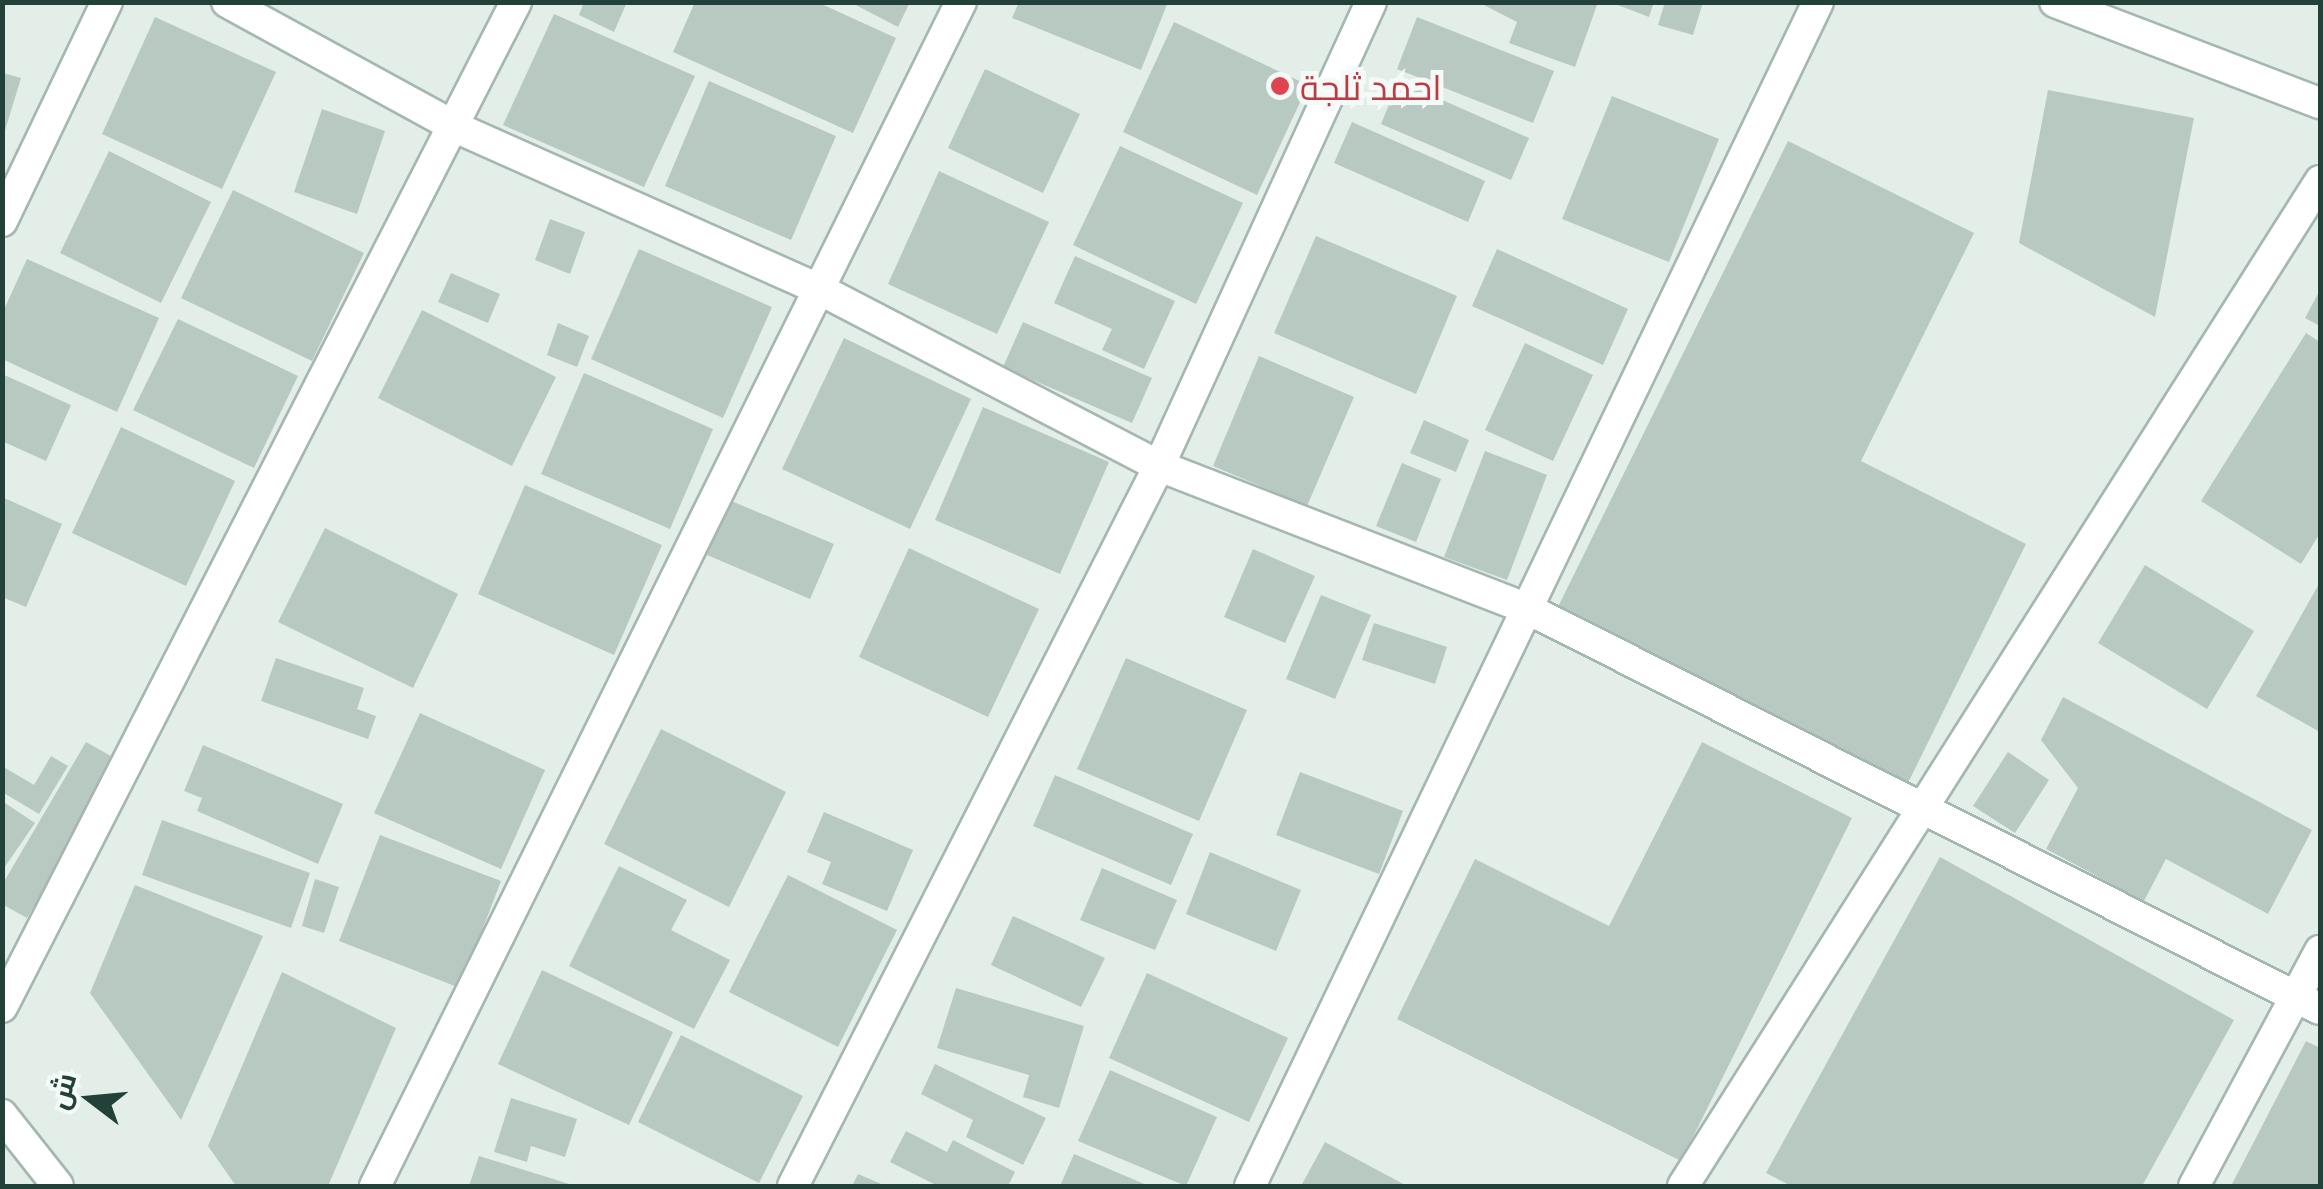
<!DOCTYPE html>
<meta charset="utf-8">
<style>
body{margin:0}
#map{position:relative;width:2323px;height:1189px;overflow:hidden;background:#e3eee9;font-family:Lato,Cairo,sans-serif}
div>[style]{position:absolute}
.building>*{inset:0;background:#b8c9c2}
.roads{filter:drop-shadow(2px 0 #a5b7b1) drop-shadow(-2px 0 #a5b7b1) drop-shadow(0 2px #a5b7b1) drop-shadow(0 -2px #a5b7b1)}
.minor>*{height:30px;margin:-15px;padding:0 15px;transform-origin:15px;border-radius:15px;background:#fff}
.tertiary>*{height:30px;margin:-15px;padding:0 15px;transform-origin:15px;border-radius:15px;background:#fff}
.dots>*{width:28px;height:28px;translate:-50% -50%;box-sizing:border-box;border:5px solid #f4faf7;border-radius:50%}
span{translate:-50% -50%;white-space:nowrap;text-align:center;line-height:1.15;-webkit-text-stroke:10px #f4faf7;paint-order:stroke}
.health-label{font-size:35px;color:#be3a42}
.left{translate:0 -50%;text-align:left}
.frame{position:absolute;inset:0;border:5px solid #214139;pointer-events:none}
.north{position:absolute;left:40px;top:1049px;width:100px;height:100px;-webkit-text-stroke:8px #f4faf7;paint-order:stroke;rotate:286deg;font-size:28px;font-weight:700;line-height:40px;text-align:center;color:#214139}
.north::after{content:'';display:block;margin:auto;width:35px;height:45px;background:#214139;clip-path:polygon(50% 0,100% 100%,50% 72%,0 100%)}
</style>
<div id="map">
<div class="building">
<i style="clip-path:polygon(584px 2px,627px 2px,614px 32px,579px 15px)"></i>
<i style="clip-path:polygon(695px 2px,817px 2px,896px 38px,853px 133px,673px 52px)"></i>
<i style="clip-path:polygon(850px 2px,910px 2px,898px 27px)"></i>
<i style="clip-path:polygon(1019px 2px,1168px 2px,1141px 70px,1012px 18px)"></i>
<i style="clip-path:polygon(1478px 2px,1598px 2px,1575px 67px,1509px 43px,1517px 22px)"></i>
<i style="clip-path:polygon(1610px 2px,1654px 2px,1649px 17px)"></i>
<i style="clip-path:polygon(1665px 2px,1703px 2px,1693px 35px,1658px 25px)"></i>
<i style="clip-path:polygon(554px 14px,695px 76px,644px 187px,503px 125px)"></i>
<i style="clip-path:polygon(155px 17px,276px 72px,222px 189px,102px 134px)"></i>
<i style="clip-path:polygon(1417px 17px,1554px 71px,1533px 123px,1397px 69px)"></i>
<i style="clip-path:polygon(1174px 22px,1308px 85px,1257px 195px,1123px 132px)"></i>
<i style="clip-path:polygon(985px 69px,1080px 114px,1043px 193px,948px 148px)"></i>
<i style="clip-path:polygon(3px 73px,21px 78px,3px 137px)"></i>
<i style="clip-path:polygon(709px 81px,836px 136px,791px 240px,665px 186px)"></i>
<i style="clip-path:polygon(1399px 81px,1529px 138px,1511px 180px,1381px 124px)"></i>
<i style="clip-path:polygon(2048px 90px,2194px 118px,2155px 317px,2019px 243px)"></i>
<i style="clip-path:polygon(1612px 96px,1719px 139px,1669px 262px,1562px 219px)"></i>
<i style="clip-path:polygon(322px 109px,385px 131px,357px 214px,294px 192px)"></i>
<i style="clip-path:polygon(1352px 122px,1485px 181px,1468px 222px,1334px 163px)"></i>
<i style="clip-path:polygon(1788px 141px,1974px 233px,1861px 461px,2026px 544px,1903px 793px,1552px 619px)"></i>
<i style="clip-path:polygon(1120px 146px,1243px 203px,1196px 304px,1073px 245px)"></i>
<i style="clip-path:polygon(109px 151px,211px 202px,161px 303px,60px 253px)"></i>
<i style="clip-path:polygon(939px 171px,1049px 222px,997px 334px,888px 284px)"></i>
<i style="clip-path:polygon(233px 190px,364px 253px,312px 361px,181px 298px)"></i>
<i style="clip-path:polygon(550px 219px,585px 232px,570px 274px,535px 260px)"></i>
<i style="clip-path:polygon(1316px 236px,1457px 296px,1416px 394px,1274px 333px)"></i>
<i style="clip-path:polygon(639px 249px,772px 307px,723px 418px,591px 359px)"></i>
<i style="clip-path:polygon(1497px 249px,1628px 309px,1603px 365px,1472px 306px)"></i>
<i style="clip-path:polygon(1075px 256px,1175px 301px,1144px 369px,1102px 350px,1112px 329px,1054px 303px)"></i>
<i style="clip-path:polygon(27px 259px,159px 318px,117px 412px,2px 359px,2px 314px)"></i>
<i style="clip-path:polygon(451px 273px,500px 294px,488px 323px,438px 302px)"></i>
<i style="clip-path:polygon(2320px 290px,2320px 326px,2305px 318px)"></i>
<i style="clip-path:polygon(422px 310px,556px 377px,512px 466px,378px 398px)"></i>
<i style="clip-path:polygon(178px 319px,298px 376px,254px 468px,133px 410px)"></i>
<i style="clip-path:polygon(1023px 322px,1152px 378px,1132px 423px,1003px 367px)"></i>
<i style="clip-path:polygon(558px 323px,589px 336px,577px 367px,547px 355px)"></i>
<i style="clip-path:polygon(2306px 333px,2320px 342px,2320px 533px,2301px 564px,2201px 501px)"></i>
<i style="clip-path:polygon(844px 338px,971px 399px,910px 529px,782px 469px)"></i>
<i style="clip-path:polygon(1525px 343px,1593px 375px,1553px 461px,1485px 430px)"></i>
<i style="clip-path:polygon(1259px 356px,1354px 397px,1307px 506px,1213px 466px)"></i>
<i style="clip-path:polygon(584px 373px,713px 429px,670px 529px,541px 474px)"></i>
<i style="clip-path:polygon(2px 374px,71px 405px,46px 461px,2px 441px)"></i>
<i style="clip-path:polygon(983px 407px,1109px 462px,1060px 574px,935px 520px)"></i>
<i style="clip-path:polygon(1424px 420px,1469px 440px,1456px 472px,1410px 453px)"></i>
<i style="clip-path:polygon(121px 427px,235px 481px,186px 586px,72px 533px)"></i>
<i style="clip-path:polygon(1485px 451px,1547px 475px,1507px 580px,1444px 557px)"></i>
<i style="clip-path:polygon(1402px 463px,1441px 479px,1416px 542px,1376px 526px)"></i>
<i style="clip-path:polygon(525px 485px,662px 545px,614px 655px,478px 594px)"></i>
<i style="clip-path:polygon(2px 497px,62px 524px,26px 607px,2px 597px)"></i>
<i style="clip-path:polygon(729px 500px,834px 544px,810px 599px,707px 555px)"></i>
<i style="clip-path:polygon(325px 528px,458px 594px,413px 688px,278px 622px)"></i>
<i style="clip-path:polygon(909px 548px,1039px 609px,988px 717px,859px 657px)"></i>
<i style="clip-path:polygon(1253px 549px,1315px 576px,1285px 643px,1224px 617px)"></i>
<i style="clip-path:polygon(2145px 565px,2254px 631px,2207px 709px,2098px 643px)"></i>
<i style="clip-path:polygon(2320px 582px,2320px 732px,2256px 696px)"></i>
<i style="clip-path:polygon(1321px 595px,1371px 615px,1335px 699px,1286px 679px)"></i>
<i style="clip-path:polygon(1374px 623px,1447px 647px,1435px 684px,1362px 660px)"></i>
<i style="clip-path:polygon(276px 658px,364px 688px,357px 709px,376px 716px,368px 739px,261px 701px)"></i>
<i style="clip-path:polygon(1126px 658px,1247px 710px,1199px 821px,1077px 769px)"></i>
<i style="clip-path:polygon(2063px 697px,2312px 830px,2268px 914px,2166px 859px,2144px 901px,2046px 849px,2078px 788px,2041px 740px)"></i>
<i style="clip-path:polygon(420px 713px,545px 770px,501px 869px,374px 813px)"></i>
<i style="clip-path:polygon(661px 729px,786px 792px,729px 907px,604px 844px)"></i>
<i style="clip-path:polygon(86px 742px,118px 760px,27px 918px,2px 904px,2px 885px)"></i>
<i style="clip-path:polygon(1702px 742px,1852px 818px,1681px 1161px,1397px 1019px,1475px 859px,1609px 926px)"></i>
<i style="clip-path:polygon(203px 745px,343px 804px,318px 864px,197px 811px,202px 798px,184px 791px)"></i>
<i style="clip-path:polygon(2008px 752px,2049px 780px,2015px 833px,1973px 806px)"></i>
<i style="clip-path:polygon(51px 756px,68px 766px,39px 814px,2px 792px,2px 766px,34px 785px)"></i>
<i style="clip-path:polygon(1300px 772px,1403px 811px,1379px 874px,1276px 835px)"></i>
<i style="clip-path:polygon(1055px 775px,1193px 834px,1171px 885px,1033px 826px)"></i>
<i style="clip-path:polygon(2px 801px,35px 823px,2px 871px)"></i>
<i style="clip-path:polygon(824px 812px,913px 850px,887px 911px,822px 884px,831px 862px,807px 852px)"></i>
<i style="clip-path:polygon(162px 820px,310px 873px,291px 928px,142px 875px)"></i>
<i style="clip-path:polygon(380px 835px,501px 881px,460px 988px,339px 941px)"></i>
<i style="clip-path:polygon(1210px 852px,1301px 890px,1276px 951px,1186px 914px)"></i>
<i style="clip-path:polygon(1940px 857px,2234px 1020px,2142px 1186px,1791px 1186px,1766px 1173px)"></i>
<i style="clip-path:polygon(619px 866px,687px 900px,671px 930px,730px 960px,694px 1029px,569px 966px)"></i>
<i style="clip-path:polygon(1102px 868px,1177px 900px,1155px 950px,1080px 920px)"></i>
<i style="clip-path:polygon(788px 875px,897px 930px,838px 1047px,729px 992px)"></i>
<i style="clip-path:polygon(315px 879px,339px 887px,324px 933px,302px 926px)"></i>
<i style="clip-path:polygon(135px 885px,263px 936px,181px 1120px,90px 993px)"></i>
<i style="clip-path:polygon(1013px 916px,1105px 958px,1081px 1007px,991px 965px)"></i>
<i style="clip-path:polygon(542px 970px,673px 1032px,629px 1125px,498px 1064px)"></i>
<i style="clip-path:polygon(282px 972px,396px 1028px,328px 1186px,236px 1186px,208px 1146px)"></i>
<i style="clip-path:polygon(1147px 973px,1288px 1038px,1249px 1122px,1109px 1058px)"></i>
<i style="clip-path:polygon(956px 988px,1084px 1026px,1059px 1108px,1023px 1097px,1029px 1075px,937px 1048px)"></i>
<i style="clip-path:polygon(681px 1035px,803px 1096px,759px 1183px,638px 1122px)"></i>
<i style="clip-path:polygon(2306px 1041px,2320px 1048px,2320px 1186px,2231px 1186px)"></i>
<i style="clip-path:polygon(935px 1064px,1046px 1118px,1023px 1165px,966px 1137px,973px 1120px,921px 1094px)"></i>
<i style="clip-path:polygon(1110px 1070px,1217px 1117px,1186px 1186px,1078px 1141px)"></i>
<i style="clip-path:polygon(511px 1098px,577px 1119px,565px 1157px,531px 1146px,527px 1162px,494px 1152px)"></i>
<i style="clip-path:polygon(906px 1131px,947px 1152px,953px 1140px,1015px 1172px,1008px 1186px,938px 1186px,890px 1162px)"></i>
<i style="clip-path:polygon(1325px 1142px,1407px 1186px,1301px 1186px)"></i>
<i style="clip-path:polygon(1074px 1154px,1149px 1186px,1060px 1186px)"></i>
<i style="clip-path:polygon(479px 1156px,576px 1186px,469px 1186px)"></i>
<i style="clip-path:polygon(858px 1174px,886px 1186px,852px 1186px)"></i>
</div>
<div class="roads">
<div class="minor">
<i style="left:227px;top:2px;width:262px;rotate:28.7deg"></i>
<i style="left:457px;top:128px;width:394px;rotate:24deg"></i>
<i style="left:817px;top:288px;width:386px;rotate:27.5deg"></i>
<i style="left:1159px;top:466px;width:398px;rotate:21.2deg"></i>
<i style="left:1530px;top:610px;width:885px;rotate:26.8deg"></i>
<i style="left:2055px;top:2px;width:284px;rotate:20.9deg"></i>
<i style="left:2px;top:221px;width:243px;rotate:-64.4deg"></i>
<i style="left:2px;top:1007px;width:1129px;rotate:-62.91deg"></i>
<i style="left:375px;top:1186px;width:1321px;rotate:-63.67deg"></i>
<i style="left:793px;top:1186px;width:808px;rotate:-63.05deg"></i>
<i style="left:1159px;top:466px;width:510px;rotate:-65.44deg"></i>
<i style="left:1250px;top:1186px;width:1313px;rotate:-64.37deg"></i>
<i style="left:1683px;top:1186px;width:1190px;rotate:-57.63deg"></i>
<i style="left:2194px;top:1186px;width:267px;rotate:-61.8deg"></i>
</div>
<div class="tertiary">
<i style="left:2px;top:1115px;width:90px;rotate:51.7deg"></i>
</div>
</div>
<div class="dots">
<i style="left:1280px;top:86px;background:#e0444e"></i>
</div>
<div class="health-label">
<span class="left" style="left:1300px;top:86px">احمد ثلجة</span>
</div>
<div class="frame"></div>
<div class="north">ش</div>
</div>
